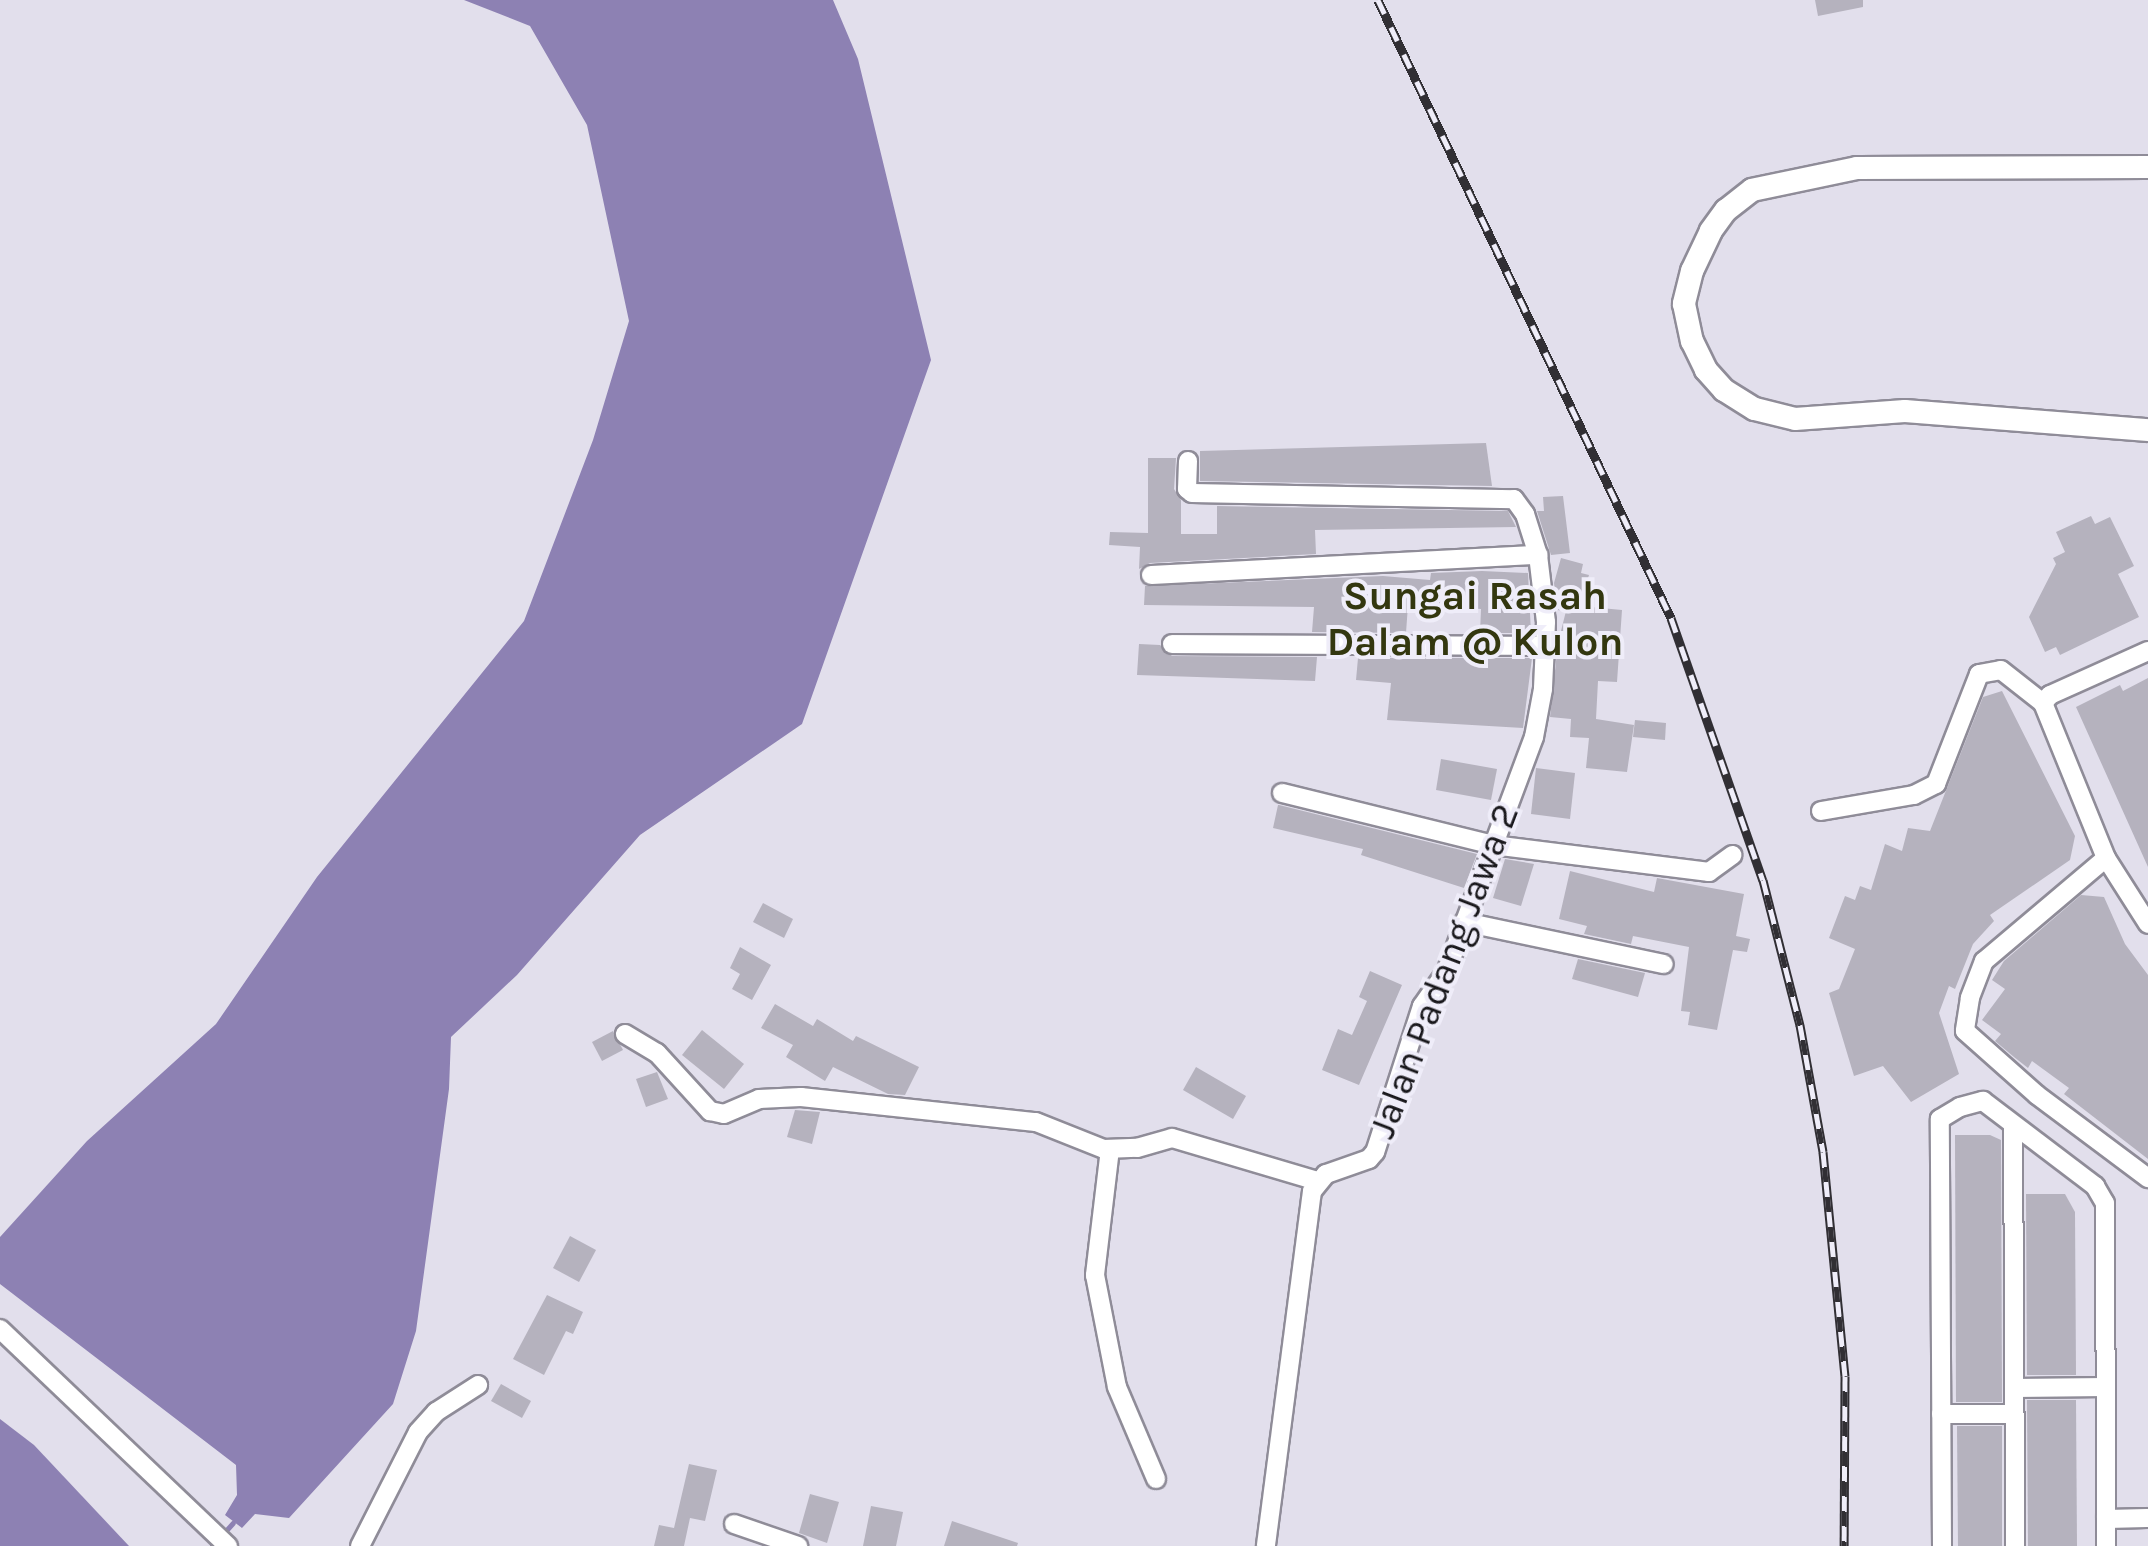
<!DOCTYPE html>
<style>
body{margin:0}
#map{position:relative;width:2148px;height:1546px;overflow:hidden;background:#e2dfec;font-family:Karla,sans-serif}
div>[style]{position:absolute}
.water>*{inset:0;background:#8d81b3}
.stream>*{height:5px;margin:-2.5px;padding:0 2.5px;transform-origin:2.5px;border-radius:2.5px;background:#8d81b3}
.building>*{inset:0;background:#b5b2be}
.roads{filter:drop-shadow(2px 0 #8f8c98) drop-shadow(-2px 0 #8f8c98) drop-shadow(0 2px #8f8c98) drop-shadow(0 -2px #8f8c98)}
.minor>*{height:18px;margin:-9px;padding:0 9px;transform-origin:9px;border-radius:9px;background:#fff}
.major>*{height:22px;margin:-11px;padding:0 11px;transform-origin:11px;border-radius:11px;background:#fff}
.rail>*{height:9px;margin-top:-4.5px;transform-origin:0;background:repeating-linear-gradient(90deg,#efedf9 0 15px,#312f34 0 30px);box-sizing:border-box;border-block:2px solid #312f34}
span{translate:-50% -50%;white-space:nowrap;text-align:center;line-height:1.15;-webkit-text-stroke:8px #efedf9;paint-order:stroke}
.street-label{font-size:38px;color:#19181c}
.neighbourhood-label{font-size:40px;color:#33370f;font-weight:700}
</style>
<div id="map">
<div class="water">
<i style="clip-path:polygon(464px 0,833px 0,858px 59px,931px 360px,802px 724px,640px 835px,517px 975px,451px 1037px,449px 1089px,416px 1331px,393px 1404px,289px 1518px,255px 1514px,242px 1528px,225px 1515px,237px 1495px,236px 1465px,0 1284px,0 1237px,87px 1141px,216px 1024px,317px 877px,524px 621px,593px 440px,629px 321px,587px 125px,530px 26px)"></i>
<i style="clip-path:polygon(0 1419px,34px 1445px,129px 1546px,0 1546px)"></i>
</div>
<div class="stream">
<i style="left:212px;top:1546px;width:31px;rotate:-48deg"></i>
</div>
<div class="building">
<i style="clip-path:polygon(1815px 0,1863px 0,1863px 7px,1818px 16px)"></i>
<i style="clip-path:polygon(1486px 443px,1492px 486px,1200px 481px,1200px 451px)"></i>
<i style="clip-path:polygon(1148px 458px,1176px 458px,1174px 489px,1181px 500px,1181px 534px,1217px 534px,1217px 506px,1508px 511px,1516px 527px,1315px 530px,1316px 554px,1150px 563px,1139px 569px,1140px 547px,1109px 545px,1110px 532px,1148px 533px)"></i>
<i style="clip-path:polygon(1563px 496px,1570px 553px,1551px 555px,1537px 511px,1544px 511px,1543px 497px)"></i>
<i style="clip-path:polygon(2091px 516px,2095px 524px,2110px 517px,2134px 566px,2118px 574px,2139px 617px,2060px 655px,2056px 647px,2045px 652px,2029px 617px,2056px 564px,2053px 558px,2065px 552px,2056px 532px)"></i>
<i style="clip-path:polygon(1561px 558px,1583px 564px,1581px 573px,1589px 575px,1584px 591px,1593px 592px,1590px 607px,1622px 610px,1617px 682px,1598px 681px,1596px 719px,1634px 725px,1627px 772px,1586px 768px,1589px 738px,1570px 737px,1571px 719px,1550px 717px,1558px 643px,1566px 611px,1557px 610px,1554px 583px)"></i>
<i style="clip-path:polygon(1482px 571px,1528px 573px,1531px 633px,1480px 633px,1481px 609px,1408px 605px,1406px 633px,1312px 632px,1314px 607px,1144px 605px,1145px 586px,1383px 576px,1430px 580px,1431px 573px)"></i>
<i style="clip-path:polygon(1139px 644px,1160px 645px,1172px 656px,1317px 657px,1315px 681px,1137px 675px)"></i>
<i style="clip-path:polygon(1358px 658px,1532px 658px,1523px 728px,1387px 720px,1391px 683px,1356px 680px)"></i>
<i style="clip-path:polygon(2148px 678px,2148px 867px,2076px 707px,2120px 685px,2123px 691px)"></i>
<i style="clip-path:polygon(2002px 691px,2075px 836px,2070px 860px,1990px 915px,1994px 921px,1973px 944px,1955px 989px,1949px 986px,1939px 1013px,1959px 1074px,1911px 1102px,1883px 1066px,1854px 1076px,1829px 993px,1839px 989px,1855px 949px,1829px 938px,1845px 896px,1855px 900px,1860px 886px,1871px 890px,1885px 844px,1902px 851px,1908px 828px,1930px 831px,1983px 697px)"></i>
<i style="clip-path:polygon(1635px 720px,1666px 723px,1665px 740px,1633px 737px)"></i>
<i style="clip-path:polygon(1441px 759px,1497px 769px,1491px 800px,1436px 790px)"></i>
<i style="clip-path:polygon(1536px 768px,1575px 773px,1570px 819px,1531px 814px)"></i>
<i style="clip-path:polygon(1278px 805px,1279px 805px,1477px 854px,1464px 888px,1361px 855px,1363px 849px,1273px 828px)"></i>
<i style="clip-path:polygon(1505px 859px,1534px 864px,1521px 906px,1493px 898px)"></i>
<i style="clip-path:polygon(1570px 871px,1654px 892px,1657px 878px,1744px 894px,1736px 936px,1750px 939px,1747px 952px,1733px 950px,1717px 1030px,1688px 1025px,1690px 1012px,1681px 1011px,1689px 947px,1633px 936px,1631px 944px,1584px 934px,1587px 926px,1559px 919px)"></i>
<i style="clip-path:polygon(2081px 895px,2104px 897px,2125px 944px,2148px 975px,2148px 1159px,2064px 1094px,2069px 1088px,2032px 1061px,2028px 1068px,2014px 1057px,1995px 1041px,2001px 1034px,1982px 1020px,2005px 989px,1992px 980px,2004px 961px)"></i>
<i style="clip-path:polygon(763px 903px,793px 919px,784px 938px,753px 922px)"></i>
<i style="clip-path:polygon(740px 947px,771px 965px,752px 1000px,732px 989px,740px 974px,730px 968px)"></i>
<i style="clip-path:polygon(1578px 959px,1645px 973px,1638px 997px,1572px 979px)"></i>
<i style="clip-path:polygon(1370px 971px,1402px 985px,1359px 1085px,1322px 1070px,1338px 1029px,1352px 1035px,1367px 1001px,1359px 997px)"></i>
<i style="clip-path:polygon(775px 1004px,813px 1026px,817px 1019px,853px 1041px,856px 1036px,919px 1067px,905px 1095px,888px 1094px,833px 1067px,825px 1081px,786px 1057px,793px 1045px,761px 1028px)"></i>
<i style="clip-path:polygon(702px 1030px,744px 1064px,724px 1089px,682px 1055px)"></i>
<i style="clip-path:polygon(613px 1031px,623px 1050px,602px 1061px,592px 1042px)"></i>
<i style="clip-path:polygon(1196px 1067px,1246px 1096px,1233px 1119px,1183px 1090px)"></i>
<i style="clip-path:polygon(657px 1072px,668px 1099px,646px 1107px,636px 1079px)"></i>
<i style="clip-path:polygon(795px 1110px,820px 1112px,812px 1144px,787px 1137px)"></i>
<i style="clip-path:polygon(1955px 1135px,1990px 1135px,2001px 1140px,2002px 1402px,1956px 1402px)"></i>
<i style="clip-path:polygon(2026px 1194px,2065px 1194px,2075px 1212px,2076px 1375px,2027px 1375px)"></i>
<i style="clip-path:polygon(570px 1236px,596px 1250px,579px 1282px,553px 1268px)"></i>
<i style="clip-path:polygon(547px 1295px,583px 1312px,573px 1334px,566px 1331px,544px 1375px,513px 1359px)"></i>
<i style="clip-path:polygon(501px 1384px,531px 1401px,522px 1418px,491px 1401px)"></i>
<i style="clip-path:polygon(2027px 1400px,2076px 1400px,2077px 1546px,2028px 1546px)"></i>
<i style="clip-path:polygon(1957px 1426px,2002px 1426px,2002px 1546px,1958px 1546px)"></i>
<i style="clip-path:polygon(689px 1464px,717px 1470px,705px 1521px,690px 1518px,684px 1546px,654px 1546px,659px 1525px,674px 1528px)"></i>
<i style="clip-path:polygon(810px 1494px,839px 1502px,827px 1543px,799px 1533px)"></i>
<i style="clip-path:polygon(871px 1506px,903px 1512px,896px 1546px,863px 1546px)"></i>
<i style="clip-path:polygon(952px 1521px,1018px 1543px,1017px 1546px,944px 1546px)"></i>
</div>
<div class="roads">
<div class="minor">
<i style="left:1188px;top:461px;width:28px;rotate:92deg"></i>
<i style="left:1187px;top:489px;width:6px;rotate:39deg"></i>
<i style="left:1192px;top:493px;width:322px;rotate:1.1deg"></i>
<i style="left:1514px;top:499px;width:19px;rotate:54deg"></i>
<i style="left:1525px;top:514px;width:43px;rotate:72.4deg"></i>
<i style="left:1538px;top:555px;width:67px;rotate:83.2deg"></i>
<i style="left:1546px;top:622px;width:67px;rotate:92.6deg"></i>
<i style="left:1543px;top:689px;width:49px;rotate:100.6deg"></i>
<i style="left:1534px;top:737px;width:251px;rotate:110.5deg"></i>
<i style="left:1446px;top:972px;width:42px;rotate:125.2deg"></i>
<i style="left:1422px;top:1006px;width:153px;rotate:107.8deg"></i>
<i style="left:1375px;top:1152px;width:9px;rotate:131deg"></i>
<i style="left:1369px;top:1159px;width:46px;rotate:160.8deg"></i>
<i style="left:1326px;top:1174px;width:22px;rotate:129deg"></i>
<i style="left:1312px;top:1191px;width:358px;rotate:97.4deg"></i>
<i style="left:1151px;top:575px;width:388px;rotate:-3deg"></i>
<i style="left:1172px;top:644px;width:373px;rotate:0.3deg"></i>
<i style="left:2148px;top:651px;width:107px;rotate:155.8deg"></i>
<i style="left:2050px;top:695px;width:11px;rotate:131deg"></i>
<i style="left:2043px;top:703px;width:167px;rotate:67.9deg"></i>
<i style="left:2106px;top:858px;width:78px;rotate:57.5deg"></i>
<i style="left:1282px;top:793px;width:217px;rotate:13.8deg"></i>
<i style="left:1493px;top:845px;width:218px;rotate:7.1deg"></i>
<i style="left:1709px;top:872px;width:29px;rotate:-36deg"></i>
<i style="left:1821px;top:811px;width:94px;rotate:-9.8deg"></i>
<i style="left:1914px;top:795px;width:25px;rotate:-27deg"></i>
<i style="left:1936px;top:784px;width:118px;rotate:-68.6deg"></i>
<i style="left:1979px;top:674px;width:22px;rotate:-10deg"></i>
<i style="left:2001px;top:670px;width:53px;rotate:38.2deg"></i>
<i style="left:2106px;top:858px;width:160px;rotate:139.8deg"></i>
<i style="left:1984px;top:961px;width:40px;rotate:111deg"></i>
<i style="left:1970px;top:998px;width:33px;rotate:99deg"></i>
<i style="left:1965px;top:1031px;width:96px;rotate:41.6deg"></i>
<i style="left:2037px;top:1095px;width:139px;rotate:36.8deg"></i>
<i style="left:1464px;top:922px;width:204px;rotate:11.9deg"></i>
<i style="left:625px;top:1034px;width:37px;rotate:31deg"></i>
<i style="left:657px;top:1053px;width:79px;rotate:47.6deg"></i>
<i style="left:710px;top:1111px;width:14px;rotate:12deg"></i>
<i style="left:724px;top:1114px;width:38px;rotate:-23deg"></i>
<i style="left:759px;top:1099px;width:42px;rotate:-2.7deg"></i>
<i style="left:801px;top:1097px;width:236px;rotate:6.1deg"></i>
<i style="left:1036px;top:1122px;width:73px;rotate:21.7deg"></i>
<i style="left:1104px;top:1149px;width:33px;rotate:-2deg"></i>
<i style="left:1137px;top:1148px;width:36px;rotate:-16deg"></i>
<i style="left:1172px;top:1138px;width:151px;rotate:16.5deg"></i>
<i style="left:2013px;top:1125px;width:421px;rotate:89.7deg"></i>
<i style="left:1110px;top:1149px;width:127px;rotate:96.8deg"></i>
<i style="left:1095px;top:1275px;width:114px;rotate:78.9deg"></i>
<i style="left:1117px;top:1387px;width:100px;rotate:67deg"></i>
<i style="left:0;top:1329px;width:315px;rotate:43.6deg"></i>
<i style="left:2014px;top:1388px;width:92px;rotate:-0.6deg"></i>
<i style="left:1941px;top:1414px;width:73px"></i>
<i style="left:2106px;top:1519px;width:42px;rotate:-1.4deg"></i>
<i style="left:734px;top:1524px;width:68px;rotate:19deg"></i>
<i style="left:360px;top:1546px;width:128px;rotate:-63deg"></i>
<i style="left:418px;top:1432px;width:27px;rotate:-48deg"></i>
<i style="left:436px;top:1412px;width:50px;rotate:-32.7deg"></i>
<i style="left:1942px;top:1546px;width:427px;rotate:-90.3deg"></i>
<i style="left:1940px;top:1119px;width:23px;rotate:-31deg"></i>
<i style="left:1960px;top:1107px;width:24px;rotate:-15deg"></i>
<i style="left:1983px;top:1101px;width:141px;rotate:37.2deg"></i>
<i style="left:2095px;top:1186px;width:20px;rotate:60deg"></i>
<i style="left:2105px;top:1203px;width:343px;rotate:89.8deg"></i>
</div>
<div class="major">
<i style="left:2148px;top:167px;width:291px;rotate:179.8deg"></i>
<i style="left:1857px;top:168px;width:107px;rotate:168.2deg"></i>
<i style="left:1752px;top:190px;width:33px;rotate:142deg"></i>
<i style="left:1726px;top:210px;width:26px;rotate:126deg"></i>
<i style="left:1711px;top:231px;width:44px;rotate:115.4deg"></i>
<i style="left:1692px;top:271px;width:34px;rotate:104deg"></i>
<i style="left:1684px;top:304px;width:38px;rotate:78deg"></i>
<i style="left:1692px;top:341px;width:32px;rotate:64deg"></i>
<i style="left:1706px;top:370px;width:27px;rotate:48deg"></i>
<i style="left:1724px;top:390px;width:36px;rotate:32deg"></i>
<i style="left:1755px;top:409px;width:41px;rotate:14deg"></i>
<i style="left:1795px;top:419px;width:110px;rotate:-4.2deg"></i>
<i style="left:1905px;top:411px;width:244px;rotate:4.5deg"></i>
</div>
</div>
<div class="rail">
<i style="left:1378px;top:0;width:684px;rotate:64.63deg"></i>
<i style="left:1671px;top:618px;width:278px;rotate:70.7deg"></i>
<i style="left:1763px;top:880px;width:150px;rotate:75.7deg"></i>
<i style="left:1800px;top:1025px;width:129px;rotate:79.7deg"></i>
<i style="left:1823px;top:1152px;width:225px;rotate:84.4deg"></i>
<i style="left:1845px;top:1376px;width:170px;rotate:90.3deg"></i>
</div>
<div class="street-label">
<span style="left:1444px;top:971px;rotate:-69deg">Jalan Padang Jawa 2</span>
</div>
<div class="neighbourhood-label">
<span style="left:1475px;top:619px">Sungai Rasah<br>Dalam @ Kulon</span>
</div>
</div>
